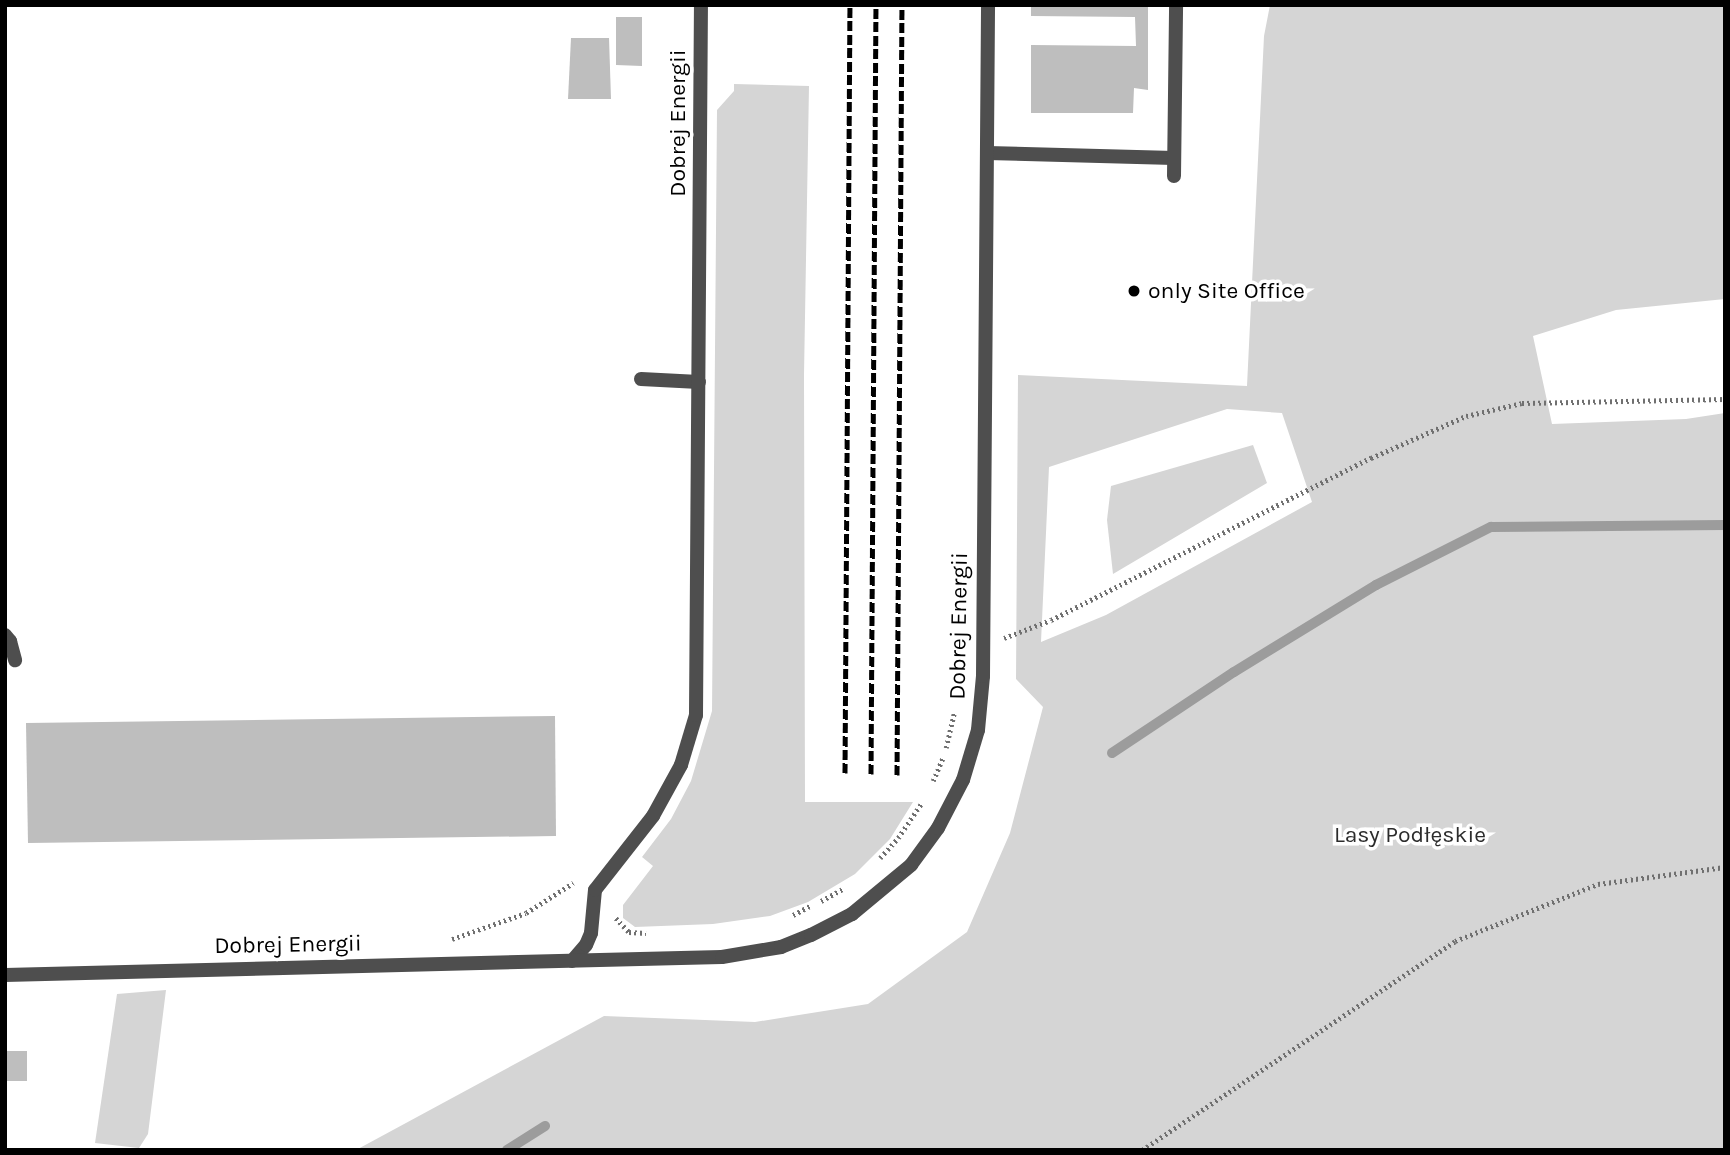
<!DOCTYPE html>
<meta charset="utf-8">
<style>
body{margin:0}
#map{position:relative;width:1730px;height:1155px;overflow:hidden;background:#fff;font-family:Karla,sans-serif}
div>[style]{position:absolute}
.green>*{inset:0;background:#d5d5d5}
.stream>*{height:10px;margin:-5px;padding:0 5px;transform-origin:5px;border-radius:5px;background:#9c9c9c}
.building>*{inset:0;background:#bebebe}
.path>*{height:4.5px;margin-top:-2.25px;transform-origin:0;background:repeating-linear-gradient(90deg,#707070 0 2px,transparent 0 5.5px)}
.lane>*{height:14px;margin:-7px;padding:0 7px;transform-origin:7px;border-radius:7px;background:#4e4e4e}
.street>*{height:14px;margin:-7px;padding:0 7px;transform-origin:7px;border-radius:7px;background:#4e4e4e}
.rail>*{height:5px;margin-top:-2.5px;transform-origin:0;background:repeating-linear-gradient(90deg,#000 0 10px,transparent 0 13.5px)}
.dots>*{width:19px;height:19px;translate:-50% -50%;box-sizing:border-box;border:4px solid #fff;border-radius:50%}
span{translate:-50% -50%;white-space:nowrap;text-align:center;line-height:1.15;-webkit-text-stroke:7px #fff;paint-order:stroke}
.street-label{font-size:23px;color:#000}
.poi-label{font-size:23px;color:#000}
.left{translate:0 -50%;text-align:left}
.park-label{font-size:23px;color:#2c2c2c}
.frame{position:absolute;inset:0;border:7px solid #000;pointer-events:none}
</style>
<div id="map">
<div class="green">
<i style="clip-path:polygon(evenodd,1270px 5px,1725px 5px,1725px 299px,1616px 310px,1533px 336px,1552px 424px,1686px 419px,1725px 413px,1725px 1150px,356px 1150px,604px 1016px,755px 1022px,868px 1004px,967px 932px,1010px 833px,1043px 707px,1016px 679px,1018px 375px,1247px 386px,1264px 36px,1270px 5px,1227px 409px,1282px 413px,1312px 502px,1106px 615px,1041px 642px,1049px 467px,1227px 409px)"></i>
<i style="clip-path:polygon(734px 84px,809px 86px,804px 375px,805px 802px,913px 802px,890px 839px,855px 874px,808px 902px,770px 916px,713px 924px,635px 927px,623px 918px,623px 905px,653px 866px,642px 857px,671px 819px,691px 781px,712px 711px,717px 110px,734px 91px)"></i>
<i style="clip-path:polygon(1253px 445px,1267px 483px,1113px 574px,1107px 520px,1111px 486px)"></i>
<i style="clip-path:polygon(166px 990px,148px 1134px,139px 1148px,95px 1143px,117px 994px)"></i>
</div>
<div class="stream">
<i style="left:1112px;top:753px;width:146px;rotate:-33.6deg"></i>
<i style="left:1234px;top:672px;width:167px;rotate:-31.5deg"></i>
<i style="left:1376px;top:585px;width:129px;rotate:-26.8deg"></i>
<i style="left:1491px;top:527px;width:234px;rotate:-0.5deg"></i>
<i style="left:507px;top:1150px;width:45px;rotate:-32.3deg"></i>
</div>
<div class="building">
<i style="clip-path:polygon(1031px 5px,1148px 5px,1148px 90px,1134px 88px,1133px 113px,1031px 113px,1031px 45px,1136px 46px,1135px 17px,1031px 16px)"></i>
<i style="clip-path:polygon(616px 17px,642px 17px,642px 66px,616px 65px)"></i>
<i style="clip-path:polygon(571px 38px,609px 38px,611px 99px,568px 99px)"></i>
<i style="clip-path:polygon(555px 716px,556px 836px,28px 843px,26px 723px)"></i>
<i style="clip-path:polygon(5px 1051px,27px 1051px,27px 1081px,5px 1081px)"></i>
</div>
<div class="path">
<i style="left:1004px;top:638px;width:50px;rotate:-21deg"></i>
<i style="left:1051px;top:620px;width:359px;rotate:-26.9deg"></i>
<i style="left:1371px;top:458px;width:104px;rotate:-23.9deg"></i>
<i style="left:1466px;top:416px;width:57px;rotate:-13.1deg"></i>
<i style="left:1522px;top:403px;width:203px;rotate:-1.1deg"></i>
<i style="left:946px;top:748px;width:36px;rotate:-77deg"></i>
<i style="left:933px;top:781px;width:26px;rotate:-67deg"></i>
<i style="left:880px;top:858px;width:27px;rotate:-48deg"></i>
<i style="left:898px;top:838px;width:41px;rotate:-55.9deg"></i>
<i style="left:821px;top:901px;width:26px;rotate:-29deg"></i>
<i style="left:793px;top:915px;width:19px;rotate:-28deg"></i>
<i style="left:616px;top:918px;width:19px;rotate:47deg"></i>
<i style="left:629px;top:932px;width:17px;rotate:3deg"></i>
<i style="left:452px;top:939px;width:78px;rotate:-19.4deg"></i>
<i style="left:526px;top:913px;width:56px;rotate:-32.6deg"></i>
<i style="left:1142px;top:1150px;width:376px;rotate:-33.7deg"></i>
<i style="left:1455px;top:941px;width:154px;rotate:-21.7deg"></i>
<i style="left:1598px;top:884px;width:128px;rotate:-7.6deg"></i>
</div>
<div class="lane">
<i style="left:987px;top:153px;width:187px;rotate:1.5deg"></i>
<i style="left:1174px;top:176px;width:171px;rotate:-89.3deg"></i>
<i style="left:641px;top:379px;width:58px;rotate:3deg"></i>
<i style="left:5px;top:635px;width:8px;rotate:50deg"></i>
<i style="left:10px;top:641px;width:20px;rotate:75deg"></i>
</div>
<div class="street">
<i style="left:572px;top:961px;width:21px;rotate:-49deg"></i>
<i style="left:586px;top:945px;width:13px;rotate:-67deg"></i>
<i style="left:591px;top:933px;width:43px;rotate:-84.7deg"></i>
<i style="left:595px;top:890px;width:94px;rotate:-51.9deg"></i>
<i style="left:653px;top:816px;width:58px;rotate:-61.2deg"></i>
<i style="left:681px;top:765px;width:52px;rotate:-73.3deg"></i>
<i style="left:696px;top:715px;width:710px;rotate:-89.6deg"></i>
<i style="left:5px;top:975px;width:717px;rotate:-1.44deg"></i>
<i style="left:722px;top:957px;width:60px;rotate:-9.6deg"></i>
<i style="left:781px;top:947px;width:32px;rotate:-22deg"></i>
<i style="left:811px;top:935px;width:46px;rotate:-27.1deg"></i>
<i style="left:852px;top:914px;width:77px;rotate:-39.7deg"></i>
<i style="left:911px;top:865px;width:46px;rotate:-53.9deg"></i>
<i style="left:938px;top:828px;width:54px;rotate:-62.5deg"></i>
<i style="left:963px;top:780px;width:52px;rotate:-73.3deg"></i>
<i style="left:978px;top:730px;width:54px;rotate:-84.7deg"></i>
<i style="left:983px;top:676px;width:671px;rotate:-89.57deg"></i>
</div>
<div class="rail">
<i style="left:845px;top:773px;width:768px;rotate:-89.63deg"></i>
<i style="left:871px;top:774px;width:769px;rotate:-89.63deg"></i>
<i style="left:897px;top:775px;width:770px;rotate:-89.63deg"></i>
</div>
<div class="dots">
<i style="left:1134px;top:291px;background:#000"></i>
</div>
<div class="street-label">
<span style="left:678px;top:123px;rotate:-90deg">Dobrej Energii</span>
<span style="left:959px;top:626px;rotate:-89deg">Dobrej Energii</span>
<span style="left:288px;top:945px;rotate:-1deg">Dobrej Energii</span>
</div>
<div class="poi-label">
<span class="left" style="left:1148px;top:291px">only Site Office</span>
</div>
<div class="park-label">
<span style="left:1410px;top:835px">Lasy Podłęskie</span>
</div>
<div class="frame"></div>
</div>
